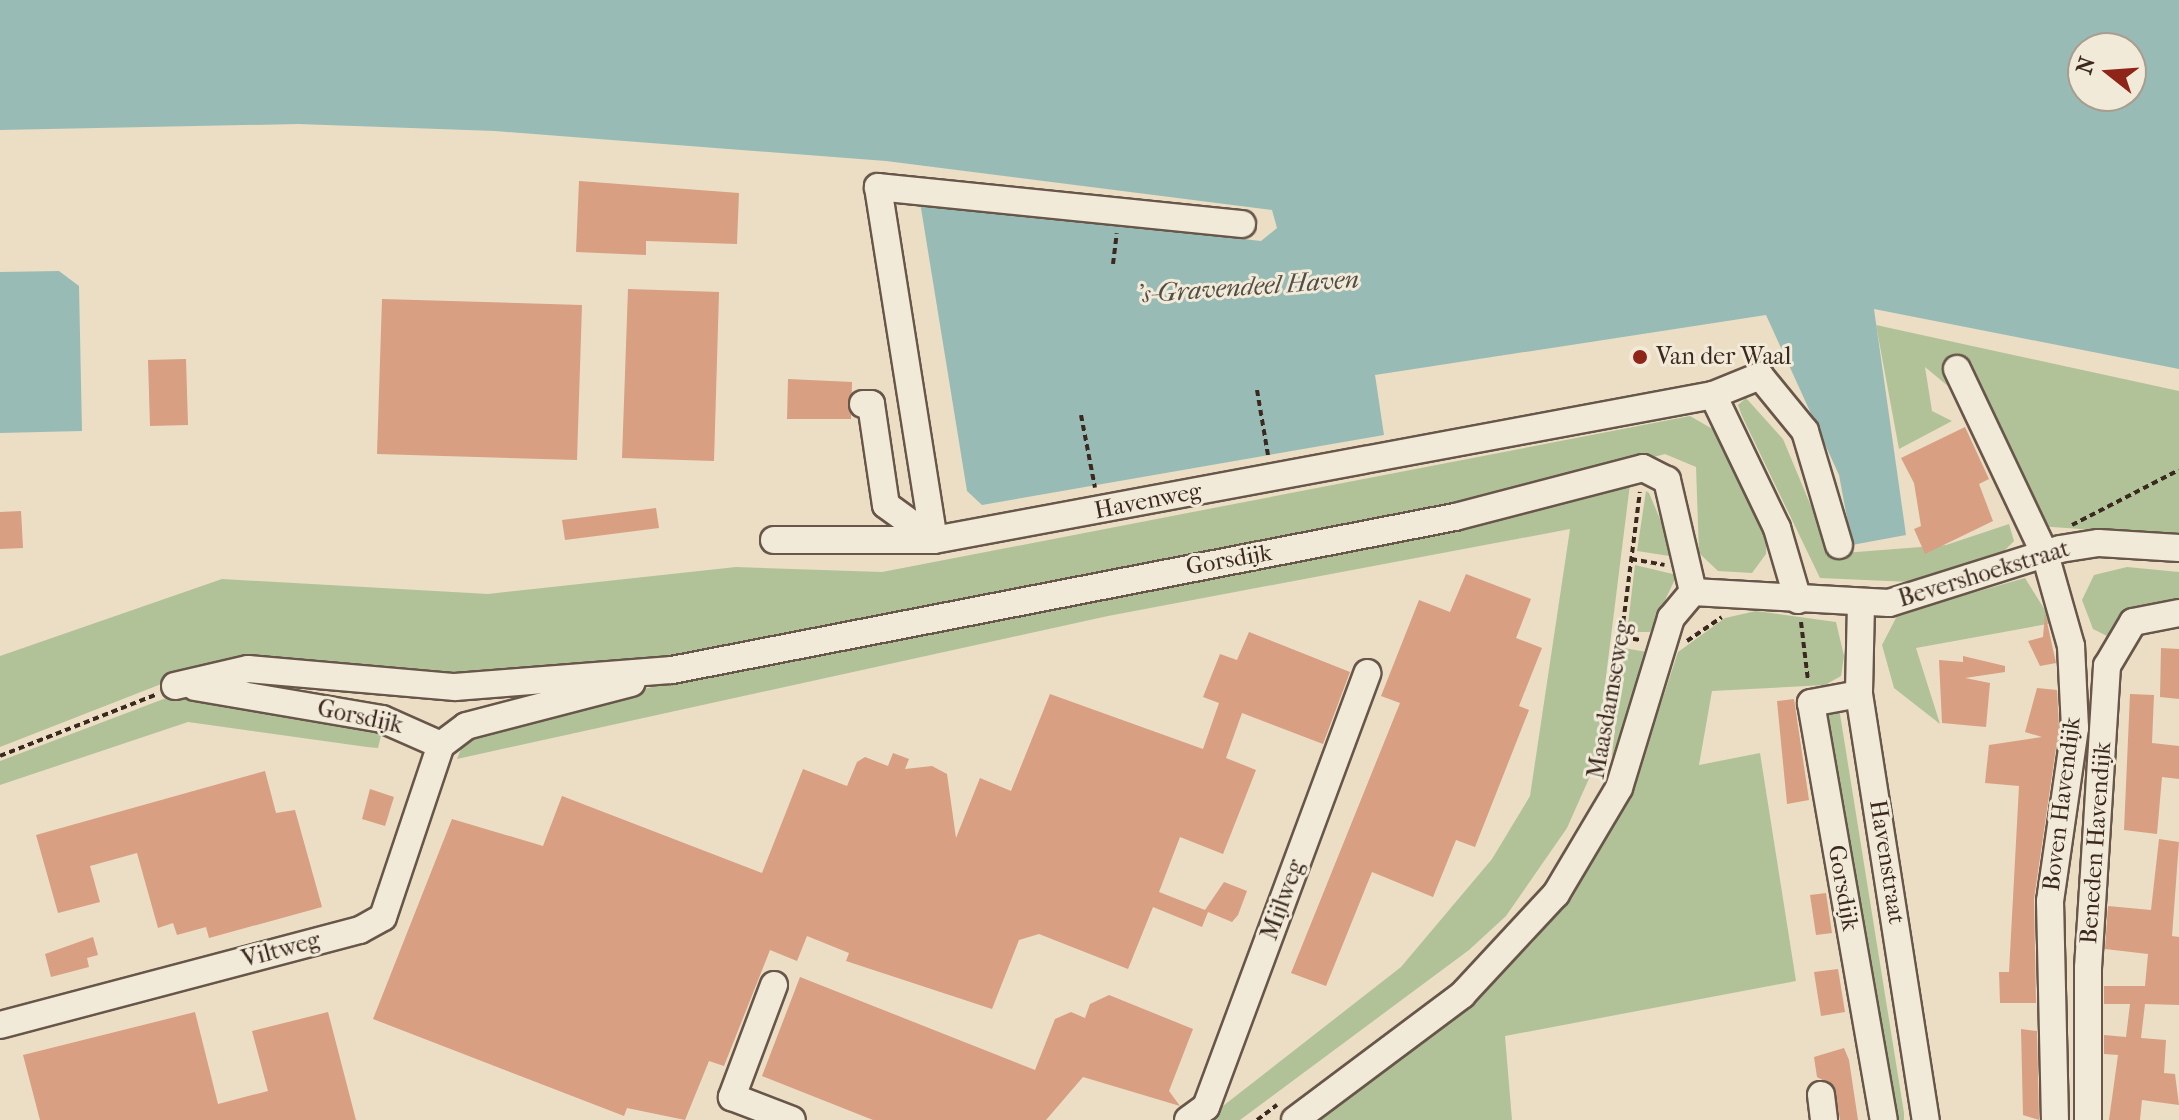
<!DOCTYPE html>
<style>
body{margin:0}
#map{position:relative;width:2179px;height:1120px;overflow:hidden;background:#ebdec4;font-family:"IM FELL French Canon",serif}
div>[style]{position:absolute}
.green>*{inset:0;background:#b1c299}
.water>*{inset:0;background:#98bcb5}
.building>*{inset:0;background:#d89f82}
.path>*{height:4px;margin-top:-2px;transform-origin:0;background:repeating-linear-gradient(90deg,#3b2920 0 6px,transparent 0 10px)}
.roads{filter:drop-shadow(2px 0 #675649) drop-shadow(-2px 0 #675649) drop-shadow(0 2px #675649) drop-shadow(0 -2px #675649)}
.minor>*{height:26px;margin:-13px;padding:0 13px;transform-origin:13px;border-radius:13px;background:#f2ead9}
.dots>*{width:22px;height:22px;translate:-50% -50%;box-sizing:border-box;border:4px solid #f2ead9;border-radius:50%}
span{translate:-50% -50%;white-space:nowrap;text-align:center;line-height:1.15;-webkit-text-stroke:6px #f2ead9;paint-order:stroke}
.poi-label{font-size:24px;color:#3b2920}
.left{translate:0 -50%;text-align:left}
.street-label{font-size:24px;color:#3b2920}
.water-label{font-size:26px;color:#524e45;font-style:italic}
.north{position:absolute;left:2067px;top:32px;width:80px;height:80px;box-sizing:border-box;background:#f2ead9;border:2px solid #a99d8f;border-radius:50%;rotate:287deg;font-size:22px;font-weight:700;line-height:32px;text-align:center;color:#3b2920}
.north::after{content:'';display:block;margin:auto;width:28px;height:36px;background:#8f2418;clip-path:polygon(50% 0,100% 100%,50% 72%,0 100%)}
</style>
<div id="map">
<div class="green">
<i style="clip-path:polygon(1876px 325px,2179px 391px,2179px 536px,2038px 526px,1989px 420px,1925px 367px,1932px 411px,1952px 421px,1899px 449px)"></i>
<i style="clip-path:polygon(1746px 398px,1783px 439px,1831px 554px,1946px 545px,2009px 524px,2014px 541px,2000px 555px,1911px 582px,1820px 578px,1742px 416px,1738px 405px)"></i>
<i style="clip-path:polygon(1690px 416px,1716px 431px,1767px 532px,1766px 554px,1752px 573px,1718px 571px,1699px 553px,1696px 467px,1665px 454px,1551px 485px,695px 665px,496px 680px,210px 665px,0 747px,0 656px,222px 579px,488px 594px,736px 567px,882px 572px)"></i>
<i style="clip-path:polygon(1630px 484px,1595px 765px,1567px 828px,1506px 916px,1469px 950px,1240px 1120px,1205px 1120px,1401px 967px,1492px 859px,1530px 796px,1570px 529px,1108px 616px,457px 759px,463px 744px,490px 731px,659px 685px)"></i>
<i style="clip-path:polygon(1646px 491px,1649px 493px,1676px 557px,1637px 551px)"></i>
<i style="clip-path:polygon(1635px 565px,1677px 575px,1650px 632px,1627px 632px)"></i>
<i style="clip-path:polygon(2127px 567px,2179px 572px,2179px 609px,2123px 620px,2109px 637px,2093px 629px,2082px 600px,2094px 575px)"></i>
<i style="clip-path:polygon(2025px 578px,2053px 623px,1916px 648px,1940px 724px,1894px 688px,1882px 645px,1898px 614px)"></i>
<i style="clip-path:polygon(1756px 611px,1836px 622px,1844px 656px,1841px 676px,1825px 685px,1712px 691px,1699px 765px,1760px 753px,1796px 981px,1505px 1036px,1512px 1120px,1315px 1120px,1465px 1011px,1534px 941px,1578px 885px,1632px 791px,1678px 652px,1725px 618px)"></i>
<i style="clip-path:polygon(1624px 648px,1647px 652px,1614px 767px,1612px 755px)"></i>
<i style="clip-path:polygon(182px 692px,383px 727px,378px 748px,367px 747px,188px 722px,0 785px,0 761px)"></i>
<i style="clip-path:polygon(1839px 708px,1904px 1113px,1904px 1120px,1882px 1120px,1823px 716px)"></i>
</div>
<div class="water">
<i style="clip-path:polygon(evenodd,0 0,2179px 0,2179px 369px,1874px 309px,1906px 535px,1852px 545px,1839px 475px,1766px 315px,1375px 375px,1384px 435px,982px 505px,967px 491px,920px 202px,1261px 241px,1277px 228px,1272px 210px,886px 161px,495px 131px,298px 124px,0 130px,0 0,2083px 48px,2131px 48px,2131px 96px,2083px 96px,2083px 48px)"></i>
<i style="clip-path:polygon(59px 271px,79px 286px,82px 431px,0 433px,0 272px)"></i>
</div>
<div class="building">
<i style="clip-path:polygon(579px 181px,739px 193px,737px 244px,646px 241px,646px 255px,576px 252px)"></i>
<i style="clip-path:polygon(628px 289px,719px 292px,714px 461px,622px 458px)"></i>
<i style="clip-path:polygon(382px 299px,582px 305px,577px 460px,377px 454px)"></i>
<i style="clip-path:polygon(186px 359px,188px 425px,150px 426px,148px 360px)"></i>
<i style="clip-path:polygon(788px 379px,852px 382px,851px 419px,787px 419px)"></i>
<i style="clip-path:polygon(1965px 427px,1989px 479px,1979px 484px,1993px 521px,1925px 554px,1914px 529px,1921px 526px,1914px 483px,1901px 458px)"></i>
<i style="clip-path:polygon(656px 508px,659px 528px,565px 540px,562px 520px)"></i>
<i style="clip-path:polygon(21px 511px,23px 548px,0 549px,0 512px)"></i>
<i style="clip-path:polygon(1466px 574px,1531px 599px,1516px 638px,1542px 648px,1519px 706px,1529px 710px,1475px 847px,1456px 840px,1433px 897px,1372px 872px,1326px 986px,1291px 973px,1400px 703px,1381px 696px,1419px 600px,1450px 612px)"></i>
<i style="clip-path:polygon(2045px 613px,2056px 663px,2040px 666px,2028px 641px,2043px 637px)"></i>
<i style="clip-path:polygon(1249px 632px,1350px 672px,1323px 744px,1242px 713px,1226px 758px,1256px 770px,1223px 854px,1180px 837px,1159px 892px,1205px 910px,1224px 882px,1247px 891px,1238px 915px,1232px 922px,1208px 912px,1202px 927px,1153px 907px,1128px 969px,1039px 934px,1019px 940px,992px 1009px,846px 961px,849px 953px,807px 936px,797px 961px,770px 950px,724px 1066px,709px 1061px,685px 1120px,627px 1108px,624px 1116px,373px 1019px,452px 819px,543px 846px,562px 796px,762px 873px,803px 769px,847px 786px,857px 762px,865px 757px,888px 766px,893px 753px,909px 759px,905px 769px,932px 766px,947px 774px,956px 838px,980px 778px,1011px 791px,1050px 694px,1203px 749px,1219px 703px,1203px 697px,1220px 654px,1237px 660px)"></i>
<i style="clip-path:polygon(2161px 648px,2179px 649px,2179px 699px,2160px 697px)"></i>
<i style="clip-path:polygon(1963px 656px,2005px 666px,2005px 672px,1965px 678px,1990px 683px,1986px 727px,1942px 723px,1939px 660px,1963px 662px)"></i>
<i style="clip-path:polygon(2037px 688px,2057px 690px,2059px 727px,2034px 899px,2036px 1003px,2000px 1003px,1999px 972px,2009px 972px,2019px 786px,1985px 783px,1989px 745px,2042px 737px,2025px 732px)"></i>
<i style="clip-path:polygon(2130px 694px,2154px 695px,2152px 743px,2179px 746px,2179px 779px,2162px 777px,2157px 834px,2124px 830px)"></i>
<i style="clip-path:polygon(1794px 699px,1809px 800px,1787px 804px,1777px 701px)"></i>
<i style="clip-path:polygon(265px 771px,276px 813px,295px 810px,322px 907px,209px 938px,206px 927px,177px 935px,173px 923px,158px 928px,137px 853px,90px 866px,100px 902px,58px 913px,36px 835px)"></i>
<i style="clip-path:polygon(370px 789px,394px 797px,385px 826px,362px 819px)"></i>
<i style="clip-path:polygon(2159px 839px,2179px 842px,2172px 936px,2179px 937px,2179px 1005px,2145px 1004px,2141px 1038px,2166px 1040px,2164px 1073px,2175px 1074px,2179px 1105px,2142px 1100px,2140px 1120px,2109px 1120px,2118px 1055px,2104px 1054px,2104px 1035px,2126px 1037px,2130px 1004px,2104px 1004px,2104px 986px,2145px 986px,2148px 954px,2105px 949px,2108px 906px,2151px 910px)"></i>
<i style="clip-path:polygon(1826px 893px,1832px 933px,1816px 935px,1810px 895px)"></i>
<i style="clip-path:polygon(93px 937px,98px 955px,87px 958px,89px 967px,51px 977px,45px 954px)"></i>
<i style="clip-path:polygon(1838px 969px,1845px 1012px,1821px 1016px,1814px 972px)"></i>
<i style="clip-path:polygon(800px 977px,1035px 1070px,1055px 1019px,1071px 1012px,1085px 1018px,1090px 1004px,1109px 995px,1193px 1029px,1169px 1091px,1180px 1106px,1083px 1077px,1046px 1120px,873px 1120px,762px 1076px)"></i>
<i style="clip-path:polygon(195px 1012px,218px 1104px,268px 1091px,252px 1031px,328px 1012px,356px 1120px,40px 1120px,23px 1055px)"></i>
<i style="clip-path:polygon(2021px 1029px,2037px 1031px,2039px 1120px,2023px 1115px)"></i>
<i style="clip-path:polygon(1844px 1048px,1849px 1060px,1858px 1120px,1840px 1120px,1834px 1086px,1817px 1077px,1814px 1057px)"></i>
</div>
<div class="path">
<i style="left:1113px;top:264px;width:31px;rotate:-83deg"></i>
<i style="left:1257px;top:390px;width:66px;rotate:80.4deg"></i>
<i style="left:1081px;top:415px;width:74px;rotate:79.1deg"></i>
<i style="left:2072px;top:525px;width:120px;rotate:-27.2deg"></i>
<i style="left:1631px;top:559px;width:34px;rotate:10deg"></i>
<i style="left:1801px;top:622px;width:59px;rotate:83.2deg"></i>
<i style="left:1623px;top:637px;width:17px;rotate:10deg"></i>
<i style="left:1687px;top:641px;width:42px;rotate:-34.4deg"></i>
<i style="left:1608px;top:741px;width:251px;rotate:-82.7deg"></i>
<i style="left:0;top:756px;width:167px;rotate:-21.5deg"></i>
<i style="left:1257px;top:1120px;width:25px;rotate:-37deg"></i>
</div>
<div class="roads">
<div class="minor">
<i style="left:1242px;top:224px;width:366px;rotate:-174.2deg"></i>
<i style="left:878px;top:187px;width:357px;rotate:81deg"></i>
<i style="left:934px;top:540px;width:792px;rotate:-10.54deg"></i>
<i style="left:1713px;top:395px;width:148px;rotate:64.3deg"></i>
<i style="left:1777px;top:528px;width:75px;rotate:73.7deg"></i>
<i style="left:1957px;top:369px;width:205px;rotate:64.6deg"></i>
<i style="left:2045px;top:554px;width:96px;rotate:74.2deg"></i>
<i style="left:2071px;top:646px;width:82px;rotate:87.2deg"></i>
<i style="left:2075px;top:728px;width:175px;rotate:98.2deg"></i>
<i style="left:2050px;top:901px;width:219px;rotate:88.7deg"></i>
<i style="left:1713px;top:395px;width:51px;rotate:-22deg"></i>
<i style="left:1760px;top:376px;width:71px;rotate:50.7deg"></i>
<i style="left:1805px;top:431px;width:119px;rotate:73.4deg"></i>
<i style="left:863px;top:404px;width:8px"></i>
<i style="left:871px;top:404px;width:102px;rotate:81.6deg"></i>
<i style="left:886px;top:505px;width:59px;rotate:36.1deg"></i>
<i style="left:774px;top:540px;width:160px"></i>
<i style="left:1693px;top:592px;width:196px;rotate:3.2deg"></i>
<i style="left:1889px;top:603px;width:179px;rotate:-17.5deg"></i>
<i style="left:2060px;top:549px;width:39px;rotate:-9deg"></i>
<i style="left:2099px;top:543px;width:80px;rotate:3.6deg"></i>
<i style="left:1861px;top:604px;width:90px;rotate:91.3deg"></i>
<i style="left:1859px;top:694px;width:431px;rotate:81.1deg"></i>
<i style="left:175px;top:686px;width:75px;rotate:-13.1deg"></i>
<i style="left:248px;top:669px;width:208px;rotate:5deg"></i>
<i style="left:455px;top:687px;width:218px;rotate:-4.5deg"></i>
<i style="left:672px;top:670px;width:798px;rotate:-11.06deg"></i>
<i style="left:1455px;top:517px;width:194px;rotate:-14.6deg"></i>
<i style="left:1643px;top:468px;width:27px;rotate:27deg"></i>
<i style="left:1667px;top:480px;width:115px;rotate:76.9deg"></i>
<i style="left:195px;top:687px;width:190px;rotate:9.7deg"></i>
<i style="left:382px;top:719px;width:64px;rotate:23.8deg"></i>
<i style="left:441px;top:745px;width:31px;rotate:-37deg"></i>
<i style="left:466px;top:726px;width:171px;rotate:-14.6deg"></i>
<i style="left:1859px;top:694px;width:49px;rotate:169.4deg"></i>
<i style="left:1811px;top:703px;width:423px;rotate:80.1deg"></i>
<i style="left:774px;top:985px;width:120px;rotate:110.6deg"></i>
<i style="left:732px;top:1097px;width:64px;rotate:21deg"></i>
<i style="left:0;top:1025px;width:372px;rotate:-14.8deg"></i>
<i style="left:360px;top:930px;width:26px;rotate:-29deg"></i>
<i style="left:383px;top:917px;width:182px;rotate:-71.4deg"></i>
<i style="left:1821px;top:1095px;width:25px;rotate:83deg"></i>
<i style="left:1188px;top:1120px;width:22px;rotate:-36deg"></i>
<i style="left:1206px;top:1107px;width:463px;rotate:-69.6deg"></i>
<i style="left:1295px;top:1120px;width:209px;rotate:-36.8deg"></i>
<i style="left:1462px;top:995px;width:138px;rotate:-47.1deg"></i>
<i style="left:1556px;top:894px;width:123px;rotate:-59.3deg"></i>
<i style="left:1619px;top:788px;width:178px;rotate:-73deg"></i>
<i style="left:1671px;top:618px;width:34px;rotate:-50deg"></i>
<i style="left:2088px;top:1120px;width:152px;rotate:-90deg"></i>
<i style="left:2088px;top:968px;width:303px;rotate:-86.4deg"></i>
<i style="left:2107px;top:666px;width:51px;rotate:-59.4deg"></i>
<i style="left:2133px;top:622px;width:47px;rotate:-11.1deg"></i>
</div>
</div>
<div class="dots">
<i style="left:1640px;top:357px;background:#8f2418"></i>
</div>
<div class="poi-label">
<span class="left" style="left:1656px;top:357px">Van der Waal</span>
</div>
<div class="street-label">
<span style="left:1148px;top:501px;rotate:-11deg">Havenweg</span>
<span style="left:1229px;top:560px;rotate:-10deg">Gorsdijk</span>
<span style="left:1984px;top:574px;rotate:-17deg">Bevershoekstraat</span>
<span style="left:1610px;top:700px;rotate:-80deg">Maasdamseweg</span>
<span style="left:360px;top:717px;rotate:12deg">Gorsdijk</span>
<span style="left:2062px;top:804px;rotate:-83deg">Boven Havendijk</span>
<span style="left:2096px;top:843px;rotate:-86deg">Beneden Havendijk</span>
<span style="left:1887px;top:862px;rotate:81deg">Havenstraat</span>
<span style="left:1843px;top:888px;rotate:80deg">Gorsdijk</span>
<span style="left:1283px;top:900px;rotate:-70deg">Mijlweg</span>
<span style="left:281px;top:950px;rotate:-15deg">Viltweg</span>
</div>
<div class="water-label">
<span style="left:1248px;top:287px;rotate:-4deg">'s-Gravendeel Haven</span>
</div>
<div class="north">N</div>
</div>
